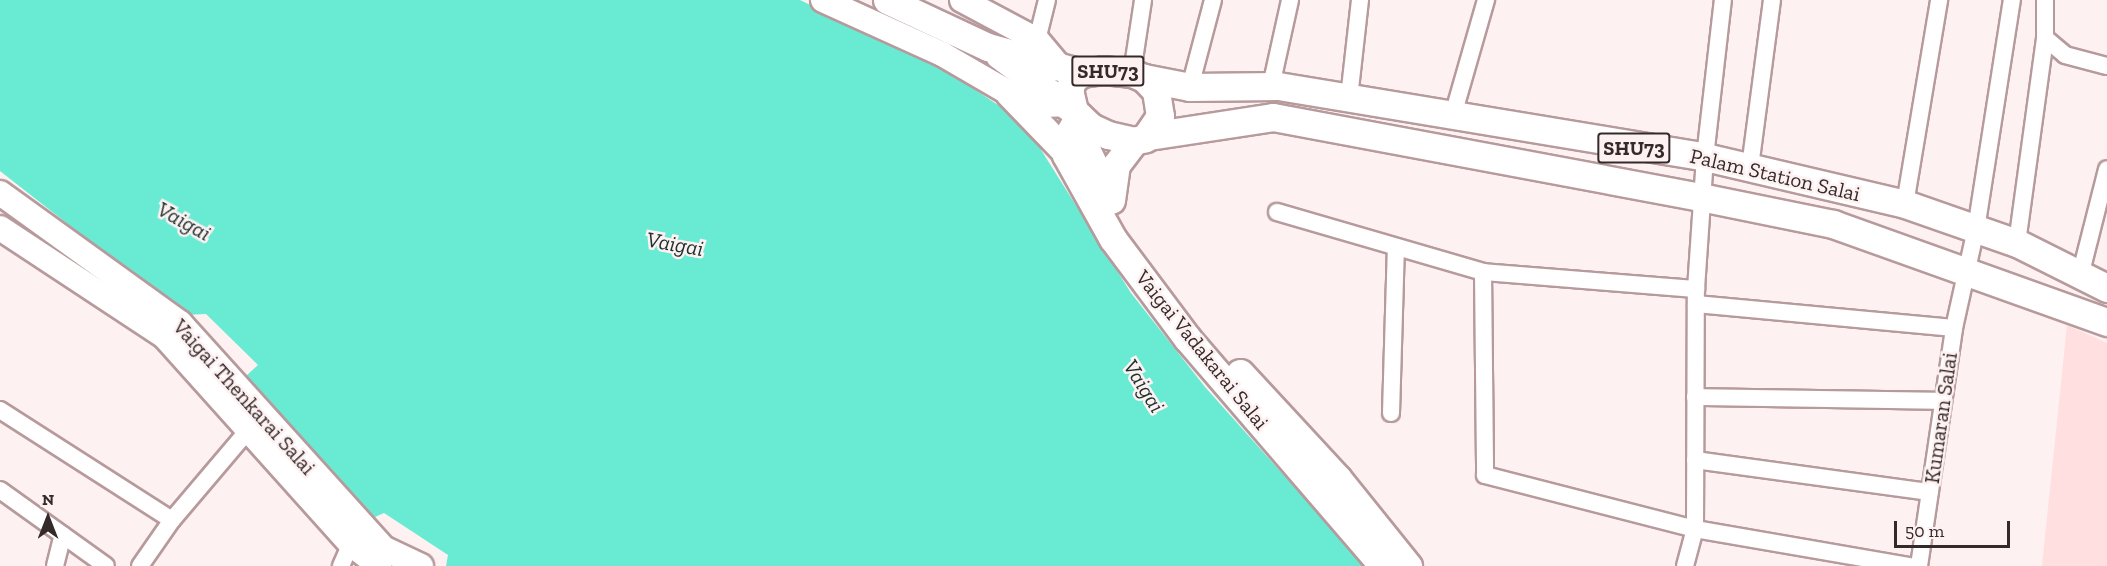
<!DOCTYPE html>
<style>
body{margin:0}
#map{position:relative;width:2107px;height:566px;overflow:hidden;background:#fef1f2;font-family:"Zilla Slab",serif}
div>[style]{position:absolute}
.built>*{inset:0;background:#ffdfe0}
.water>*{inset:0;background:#69ebd3}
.roads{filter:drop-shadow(2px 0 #b79a9c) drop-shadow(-2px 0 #b79a9c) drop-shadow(0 2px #b79a9c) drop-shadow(0 -2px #b79a9c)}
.street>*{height:16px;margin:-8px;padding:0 8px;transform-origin:8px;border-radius:8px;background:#fff}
.secondary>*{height:24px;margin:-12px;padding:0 12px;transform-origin:12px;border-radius:12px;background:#fff}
.primary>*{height:27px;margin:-13.5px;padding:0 13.5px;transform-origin:13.5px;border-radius:13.5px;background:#fff}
span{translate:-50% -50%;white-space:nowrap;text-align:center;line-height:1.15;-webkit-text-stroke:5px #fef1f2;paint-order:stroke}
.shield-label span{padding:2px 4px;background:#fef1f2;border:2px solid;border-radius:4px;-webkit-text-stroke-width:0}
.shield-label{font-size:20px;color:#352a2a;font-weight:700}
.street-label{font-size:21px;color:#352a2a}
.water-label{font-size:22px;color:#1b312d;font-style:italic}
.north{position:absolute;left:18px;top:488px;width:60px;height:60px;-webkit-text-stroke:4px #fef1f2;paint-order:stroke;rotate:0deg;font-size:16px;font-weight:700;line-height:24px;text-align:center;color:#352a2a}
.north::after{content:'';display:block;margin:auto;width:21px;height:27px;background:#352a2a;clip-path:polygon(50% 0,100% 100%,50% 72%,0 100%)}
.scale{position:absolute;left:1894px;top:521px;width:116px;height:27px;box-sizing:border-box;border:3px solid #352a2a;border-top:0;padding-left:8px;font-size:18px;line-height:21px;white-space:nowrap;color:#352a2a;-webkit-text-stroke:4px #fef1f2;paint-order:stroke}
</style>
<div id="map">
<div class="built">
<i style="clip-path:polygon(2067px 325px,2107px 343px,2107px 566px,2042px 566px)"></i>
</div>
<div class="water">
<i style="clip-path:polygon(0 0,800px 0,947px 71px,1001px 107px,1038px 145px,1131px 293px,1205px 387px,1365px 566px,446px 566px,448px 555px,384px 513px,366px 521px,245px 377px,258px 365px,206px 314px,184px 315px,0 171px)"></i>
</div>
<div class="roads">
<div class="street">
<i style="left:2045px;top:38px;width:26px;rotate:40deg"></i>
<i style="left:2065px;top:55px;width:43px;rotate:14.7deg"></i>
<i style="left:1037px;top:40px;width:41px;rotate:-76deg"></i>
<i style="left:1132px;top:73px;width:74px;rotate:-81.4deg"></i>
<i style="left:1271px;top:86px;width:88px;rotate:-77.5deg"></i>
<i style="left:1190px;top:87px;width:90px;rotate:-75.2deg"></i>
<i style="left:1349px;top:98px;width:99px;rotate:-83.6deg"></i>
<i style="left:1453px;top:115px;width:120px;rotate:-74deg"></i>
<i style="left:1750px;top:167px;width:168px;rotate:-82.5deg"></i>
<i style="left:1905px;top:204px;width:207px;rotate:-80.5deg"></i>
<i style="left:1277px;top:212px;width:215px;rotate:16.2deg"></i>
<i style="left:1483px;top:272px;width:214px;rotate:4.6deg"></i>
<i style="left:2017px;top:243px;width:207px;rotate:-82.2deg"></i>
<i style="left:2045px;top:38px;width:38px;rotate:-90deg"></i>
<i style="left:1483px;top:272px;width:203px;rotate:89.4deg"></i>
<i style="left:1485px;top:475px;width:217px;rotate:14.4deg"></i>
<i style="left:1695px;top:529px;width:218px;rotate:9.8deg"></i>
<i style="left:2080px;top:276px;width:110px;rotate:-75.8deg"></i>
<i style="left:1696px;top:304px;width:259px;rotate:5.3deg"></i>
<i style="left:1695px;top:397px;width:248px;rotate:0.9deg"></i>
<i style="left:0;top:410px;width:204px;rotate:32.6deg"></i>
<i style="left:1391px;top:413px;width:166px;rotate:-88.3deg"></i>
<i style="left:1695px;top:460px;width:237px;rotate:7.8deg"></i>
<i style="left:0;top:490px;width:130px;rotate:35.6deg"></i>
<i style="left:55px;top:566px;width:32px;rotate:-76deg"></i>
<i style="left:140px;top:566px;width:56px;rotate:-55.2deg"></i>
<i style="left:172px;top:520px;width:121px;rotate:-49.7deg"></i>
<i style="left:341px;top:566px;width:24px;rotate:-66deg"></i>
<i style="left:1685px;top:566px;width:38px;rotate:-75deg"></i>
<i style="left:1695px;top:529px;width:240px;rotate:-89.8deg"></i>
<i style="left:1696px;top:289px;width:132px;rotate:-86.1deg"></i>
<i style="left:1705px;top:157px;width:158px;rotate:-83.5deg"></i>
<i style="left:1919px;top:566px;width:241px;rotate:-81.6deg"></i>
<i style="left:1954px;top:328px;width:101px;rotate:-77.5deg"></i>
<i style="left:1976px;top:229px;width:232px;rotate:-81.1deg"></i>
</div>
<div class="secondary">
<i style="left:823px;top:0;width:131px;rotate:24.4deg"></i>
<i style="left:942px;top:54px;width:78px;rotate:30.2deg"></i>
<i style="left:1009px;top:93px;width:35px;rotate:20deg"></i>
<i style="left:1042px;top:105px;width:23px;rotate:-2deg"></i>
<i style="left:962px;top:0;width:85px;rotate:28.1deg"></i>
<i style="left:1037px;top:40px;width:33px;rotate:50deg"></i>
<i style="left:0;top:193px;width:222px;rotate:35.8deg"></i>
<i style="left:180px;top:323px;width:303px;rotate:47.9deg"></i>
<i style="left:383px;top:548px;width:42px;rotate:25.3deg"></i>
<i style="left:0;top:228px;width:198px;rotate:33.4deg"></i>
<i style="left:165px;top:337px;width:278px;rotate:48.1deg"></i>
<i style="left:351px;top:544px;width:36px;rotate:38deg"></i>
</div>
<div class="primary">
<i style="left:887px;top:0;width:111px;rotate:25deg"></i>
<i style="left:988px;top:47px;width:98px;rotate:15.5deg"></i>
<i style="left:999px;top:55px;width:94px;rotate:36.7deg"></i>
<i style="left:1103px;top:70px;width:29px;rotate:6deg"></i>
<i style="left:1132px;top:73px;width:13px;rotate:23deg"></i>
<i style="left:1144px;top:78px;width:18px;rotate:47deg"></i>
<i style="left:1156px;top:91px;width:25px;rotate:81deg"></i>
<i style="left:1160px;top:116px;width:27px;rotate:124deg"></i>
<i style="left:1145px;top:138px;width:11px;rotate:165deg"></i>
<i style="left:1134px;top:141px;width:27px;rotate:-167deg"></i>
<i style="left:1108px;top:135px;width:19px;rotate:-155deg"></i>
<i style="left:1091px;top:127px;width:23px;rotate:-137deg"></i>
<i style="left:1074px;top:111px;width:22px;rotate:-103deg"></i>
<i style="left:1069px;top:90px;width:12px;rotate:-70deg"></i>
<i style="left:1073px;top:79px;width:11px;rotate:-34deg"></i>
<i style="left:1082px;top:73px;width:21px;rotate:-8deg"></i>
<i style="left:1144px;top:78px;width:47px;rotate:11.1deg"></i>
<i style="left:1190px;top:87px;width:88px;rotate:-0.7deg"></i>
<i style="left:1278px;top:86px;width:433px;rotate:9.4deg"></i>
<i style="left:1705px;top:157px;width:205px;rotate:13.2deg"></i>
<i style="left:1905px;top:204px;width:119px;rotate:19.2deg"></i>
<i style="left:2017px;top:243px;width:101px;rotate:26.6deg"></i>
<i style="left:1009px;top:93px;width:81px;rotate:46deg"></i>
<i style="left:1079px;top:116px;width:30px;rotate:120deg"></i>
<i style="left:1064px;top:142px;width:13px;rotate:81deg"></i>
<i style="left:1066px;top:155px;width:96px;rotate:60.8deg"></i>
<i style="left:1113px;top:239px;width:124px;rotate:53.2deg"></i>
<i style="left:1187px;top:338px;width:301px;rotate:49.3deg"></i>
<i style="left:1087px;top:124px;width:25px;rotate:92deg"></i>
<i style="left:1086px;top:149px;width:46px;rotate:64deg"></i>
<i style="left:1149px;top:136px;width:125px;rotate:-8.7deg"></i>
<i style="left:1273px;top:117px;width:440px;rotate:10.6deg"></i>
<i style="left:1705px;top:198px;width:131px;rotate:11.5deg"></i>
<i style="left:1833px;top:224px;width:291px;rotate:19.7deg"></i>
<i style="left:1111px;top:200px;width:35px;rotate:-82deg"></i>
<i style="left:1116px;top:165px;width:30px;rotate:-53deg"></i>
<i style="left:1240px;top:373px;width:144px;rotate:47.2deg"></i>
<i style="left:1338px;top:479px;width:112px;rotate:51.2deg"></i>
</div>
</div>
<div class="shield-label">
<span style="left:1108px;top:71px">SHU73</span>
<span style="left:1634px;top:148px">SHU73</span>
</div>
<div class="street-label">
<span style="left:1775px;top:175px;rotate:13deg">Palam Station Salai</span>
<span style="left:1202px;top:350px;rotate:51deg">Vaigai Vadakarai Salai</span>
<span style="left:244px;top:397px;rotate:48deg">Vaigai Thenkarai Salai</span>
<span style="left:1941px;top:418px;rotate:-82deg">Kumaran Salai</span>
</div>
<div class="water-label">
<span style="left:184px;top:221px;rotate:29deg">Vaigai</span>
<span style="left:675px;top:244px;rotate:10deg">Vaigai</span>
<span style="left:1144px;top:386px;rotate:58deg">Vaigai</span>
</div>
<div class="north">N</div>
<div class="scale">50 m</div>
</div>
